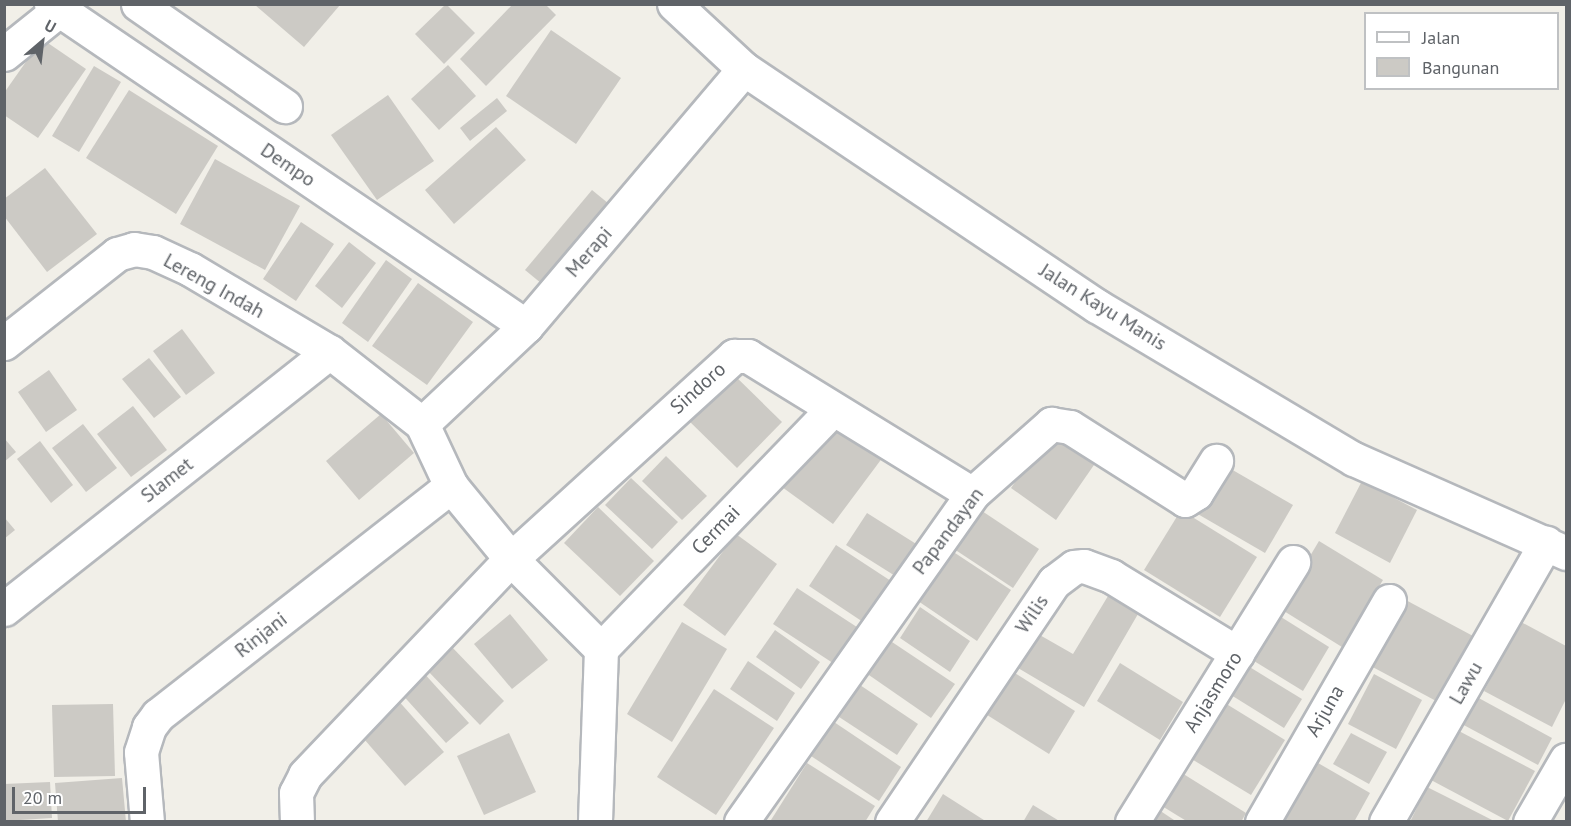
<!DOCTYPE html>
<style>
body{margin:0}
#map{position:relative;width:1571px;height:826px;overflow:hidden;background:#f1efe8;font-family:"PT Sans",sans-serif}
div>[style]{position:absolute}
.building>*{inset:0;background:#cccac5}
.roads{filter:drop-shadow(2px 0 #b5b8bc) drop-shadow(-2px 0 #b5b8bc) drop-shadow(0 2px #b5b8bc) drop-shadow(0 -2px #b5b8bc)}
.street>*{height:33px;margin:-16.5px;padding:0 16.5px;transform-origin:16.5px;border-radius:16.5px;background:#fff}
.secondary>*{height:33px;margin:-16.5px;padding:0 16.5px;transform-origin:16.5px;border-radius:16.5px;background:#fff}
span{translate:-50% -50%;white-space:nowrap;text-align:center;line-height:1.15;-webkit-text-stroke:6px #fff;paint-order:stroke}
.street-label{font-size:20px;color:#5f6368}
.frame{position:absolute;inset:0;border:6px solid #5f6368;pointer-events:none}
.legend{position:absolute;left:1364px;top:12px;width:195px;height:78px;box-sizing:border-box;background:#fff;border:2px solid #bfc1c3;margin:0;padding:8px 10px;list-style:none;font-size:18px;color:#5f6368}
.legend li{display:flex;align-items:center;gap:12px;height:30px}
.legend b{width:30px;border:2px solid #bfc1c3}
.north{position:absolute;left:12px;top:12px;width:60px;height:60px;-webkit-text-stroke:4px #fff;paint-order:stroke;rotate:28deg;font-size:16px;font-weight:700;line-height:24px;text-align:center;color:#5f6368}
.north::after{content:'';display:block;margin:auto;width:21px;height:27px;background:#5f6368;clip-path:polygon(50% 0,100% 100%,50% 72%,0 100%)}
.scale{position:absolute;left:12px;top:787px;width:134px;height:27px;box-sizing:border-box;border:3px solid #5f6368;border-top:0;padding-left:8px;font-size:18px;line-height:21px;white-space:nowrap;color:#5f6368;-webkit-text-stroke:4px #fff;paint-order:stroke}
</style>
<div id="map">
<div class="building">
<i style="clip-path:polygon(446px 4px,475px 33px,444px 64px,415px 34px)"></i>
<i style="clip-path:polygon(513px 4px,545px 4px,556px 15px,486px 86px,460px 59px)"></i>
<i style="clip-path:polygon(255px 5px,340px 5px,304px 47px)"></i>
<i style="clip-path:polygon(551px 30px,621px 78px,576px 144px,506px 96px)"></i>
<i style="clip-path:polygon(42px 39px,86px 69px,38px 138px,4px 115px,4px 93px)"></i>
<i style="clip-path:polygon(448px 65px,476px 96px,439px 130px,411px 99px)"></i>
<i style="clip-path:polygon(94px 66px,121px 82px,79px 152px,52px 136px)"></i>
<i style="clip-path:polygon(129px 90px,218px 146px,176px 214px,86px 158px)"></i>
<i style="clip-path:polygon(388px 95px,434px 161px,377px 200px,331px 135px)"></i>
<i style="clip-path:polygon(497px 98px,507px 111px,470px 141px,460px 128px)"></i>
<i style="clip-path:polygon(496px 127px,526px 160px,454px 224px,425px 190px)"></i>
<i style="clip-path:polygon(215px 159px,300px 206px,265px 270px,180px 224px)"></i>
<i style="clip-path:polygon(45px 168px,97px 234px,47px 272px,4px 216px,4px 199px)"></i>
<i style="clip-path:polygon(592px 190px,614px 208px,547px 288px,525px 270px)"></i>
<i style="clip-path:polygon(301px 222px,334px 244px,296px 301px,263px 279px)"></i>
<i style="clip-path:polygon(349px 242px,376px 263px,342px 308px,315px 286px)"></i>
<i style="clip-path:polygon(386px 260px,412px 279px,368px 342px,342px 323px)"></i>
<i style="clip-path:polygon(418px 283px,473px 322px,427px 385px,372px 346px)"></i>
<i style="clip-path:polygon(182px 329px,215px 373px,186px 395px,153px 351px)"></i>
<i style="clip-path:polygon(149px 358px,181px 397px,154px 418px,122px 379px)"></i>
<i style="clip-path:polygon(49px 370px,77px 410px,46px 432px,18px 392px)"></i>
<i style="clip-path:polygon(730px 371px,782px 422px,737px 468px,685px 417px)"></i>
<i style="clip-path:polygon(133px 406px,167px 450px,131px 477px,97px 434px)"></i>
<i style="clip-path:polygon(381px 414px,414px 453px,359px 500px,326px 461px)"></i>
<i style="clip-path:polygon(832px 420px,883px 457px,833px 524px,782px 487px)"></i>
<i style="clip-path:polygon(83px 424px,117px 468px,86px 492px,52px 448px)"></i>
<i style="clip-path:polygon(1051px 430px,1096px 462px,1056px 520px,1011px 488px)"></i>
<i style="clip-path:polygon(4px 438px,16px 452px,4px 462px)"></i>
<i style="clip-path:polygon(40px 441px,73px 485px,51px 503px,17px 459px)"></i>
<i style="clip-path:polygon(666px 456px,707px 496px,682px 520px,642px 481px)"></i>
<i style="clip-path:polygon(1224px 465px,1293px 505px,1265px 553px,1196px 513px)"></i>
<i style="clip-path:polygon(631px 478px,678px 522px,652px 549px,605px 505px)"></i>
<i style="clip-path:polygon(1362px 481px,1417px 510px,1390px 563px,1335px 533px)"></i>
<i style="clip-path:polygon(598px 507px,654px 561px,620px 596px,564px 543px)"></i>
<i style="clip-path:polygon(979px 509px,1039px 549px,1013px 588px,954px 549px)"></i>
<i style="clip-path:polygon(1181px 510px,1257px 557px,1220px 617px,1144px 570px)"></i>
<i style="clip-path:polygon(867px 513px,921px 547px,900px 579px,846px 545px)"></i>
<i style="clip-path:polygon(4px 517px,15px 530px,4px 539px)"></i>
<i style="clip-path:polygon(736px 534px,777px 564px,725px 636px,683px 605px)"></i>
<i style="clip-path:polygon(1319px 541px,1383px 580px,1342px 647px,1279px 608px)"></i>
<i style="clip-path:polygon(836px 545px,891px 581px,863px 622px,809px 586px)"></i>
<i style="clip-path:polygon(952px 551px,1011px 590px,977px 641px,918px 601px)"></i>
<i style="clip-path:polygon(797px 588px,863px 631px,839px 667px,773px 624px)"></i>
<i style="clip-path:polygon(1108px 596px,1138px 614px,1084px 707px,1018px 668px,1038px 634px,1073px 654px)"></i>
<i style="clip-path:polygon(1402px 598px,1473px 636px,1438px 702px,1367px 664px)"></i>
<i style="clip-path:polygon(920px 607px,970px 641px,950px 672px,900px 638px)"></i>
<i style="clip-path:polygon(510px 614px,548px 660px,512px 689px,474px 644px)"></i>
<i style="clip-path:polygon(1281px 617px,1329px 647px,1303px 691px,1254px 661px)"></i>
<i style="clip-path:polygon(682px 622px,727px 649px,672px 742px,627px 714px)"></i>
<i style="clip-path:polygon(1521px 622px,1566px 646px,1566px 699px,1552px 727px,1484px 691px)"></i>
<i style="clip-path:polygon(775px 630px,820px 662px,801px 689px,756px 657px)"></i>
<i style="clip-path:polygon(889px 640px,955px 684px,931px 718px,866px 673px)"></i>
<i style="clip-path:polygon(449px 644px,504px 701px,480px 725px,425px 668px)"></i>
<i style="clip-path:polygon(748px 661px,795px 693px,777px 721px,730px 689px)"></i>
<i style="clip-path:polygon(1120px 663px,1183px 702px,1160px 740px,1097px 701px)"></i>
<i style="clip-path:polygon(1248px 666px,1302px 699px,1284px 728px,1231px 695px)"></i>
<i style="clip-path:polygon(1010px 670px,1075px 711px,1049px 754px,984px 713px)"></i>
<i style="clip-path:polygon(422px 671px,469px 723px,446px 743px,399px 691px)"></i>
<i style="clip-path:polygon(1374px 674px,1422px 700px,1396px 749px,1348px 724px)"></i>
<i style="clip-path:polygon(854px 681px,918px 724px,897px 755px,833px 713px)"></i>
<i style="clip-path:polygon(714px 689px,774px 728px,716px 815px,657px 777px)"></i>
<i style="clip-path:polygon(1475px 696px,1552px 738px,1538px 765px,1460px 723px)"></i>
<i style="clip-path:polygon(396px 698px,444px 752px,405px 786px,357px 731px)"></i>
<i style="clip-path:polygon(1220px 700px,1285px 740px,1251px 795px,1185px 755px)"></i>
<i style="clip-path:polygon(113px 704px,115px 776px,54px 777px,52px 705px)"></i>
<i style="clip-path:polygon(834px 722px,901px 767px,879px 801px,811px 756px)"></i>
<i style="clip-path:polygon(1457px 730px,1535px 771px,1508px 821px,1431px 780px)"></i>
<i style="clip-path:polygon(509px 733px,536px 792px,484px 815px,457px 756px)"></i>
<i style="clip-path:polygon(1351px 733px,1387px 752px,1369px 784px,1333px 764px)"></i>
<i style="clip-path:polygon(807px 763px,875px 806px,865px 822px,771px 820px)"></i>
<i style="clip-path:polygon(1318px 763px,1370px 793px,1354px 822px,1283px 822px)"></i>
<i style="clip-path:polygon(1177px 770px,1246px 813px,1241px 822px,1188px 822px,1157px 803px)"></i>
<i style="clip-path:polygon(122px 778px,126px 822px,58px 822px,55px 783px)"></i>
<i style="clip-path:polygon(50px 782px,52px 818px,4px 821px,4px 784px)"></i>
<i style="clip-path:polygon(1427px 787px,1445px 796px,1496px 822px,1410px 822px)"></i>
<i style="clip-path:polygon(943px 794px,987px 822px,926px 822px)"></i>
<i style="clip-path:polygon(1033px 805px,1061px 822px,1023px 822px)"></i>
<i style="clip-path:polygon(1156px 808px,1177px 822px,1147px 822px)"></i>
</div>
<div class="roads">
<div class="street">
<i style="left:51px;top:4px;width:574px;rotate:34.13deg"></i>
<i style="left:138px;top:4px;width:179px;rotate:34.8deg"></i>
<i style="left:4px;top:54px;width:70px;rotate:-38.7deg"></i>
<i style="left:4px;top:343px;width:144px;rotate:-38.2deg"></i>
<i style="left:117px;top:254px;width:18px;rotate:-16deg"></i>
<i style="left:134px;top:249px;width:19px;rotate:9deg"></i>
<i style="left:153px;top:252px;width:41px;rotate:24.7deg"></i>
<i style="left:190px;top:269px;width:163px;rotate:30.7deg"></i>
<i style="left:330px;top:352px;width:117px;rotate:38deg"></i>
<i style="left:422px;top:424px;width:68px;rotate:64.9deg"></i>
<i style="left:451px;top:486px;width:94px;rotate:50.6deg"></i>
<i style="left:511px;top:559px;width:127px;rotate:45deg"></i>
<i style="left:601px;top:649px;width:173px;rotate:92deg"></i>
<i style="left:422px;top:424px;width:143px;rotate:-43.3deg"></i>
<i style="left:526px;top:326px;width:337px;rotate:-49.7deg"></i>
<i style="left:4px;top:609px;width:415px;rotate:-38.3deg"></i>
<i style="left:601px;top:649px;width:332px;rotate:-46deg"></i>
<i style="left:147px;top:822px;width:70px;rotate:-94.9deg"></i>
<i style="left:141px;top:752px;width:26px;rotate:-72deg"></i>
<i style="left:149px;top:727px;width:15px;rotate:-53deg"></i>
<i style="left:158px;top:715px;width:372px;rotate:-38deg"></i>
<i style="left:297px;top:822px;width:29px;rotate:-92deg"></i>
<i style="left:296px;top:793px;width:20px;rotate:-63deg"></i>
<i style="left:305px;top:775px;width:298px;rotate:-46.4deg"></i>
<i style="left:511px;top:559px;width:302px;rotate:-42.3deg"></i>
<i style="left:734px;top:356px;width:14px"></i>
<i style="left:748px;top:356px;width:263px;rotate:31.6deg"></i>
<i style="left:741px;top:822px;width:401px;rotate:-54.8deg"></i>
<i style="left:972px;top:494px;width:106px;rotate:-41.5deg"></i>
<i style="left:1051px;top:424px;width:19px;rotate:9deg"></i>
<i style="left:1070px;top:427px;width:136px;rotate:32.4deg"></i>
<i style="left:1185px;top:500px;width:13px;rotate:-32deg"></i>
<i style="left:1196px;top:493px;width:38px;rotate:-58deg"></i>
<i style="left:892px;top:822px;width:290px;rotate:-56deg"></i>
<i style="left:1054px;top:582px;width:25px;rotate:-37deg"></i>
<i style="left:1074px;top:567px;width:10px;rotate:-6deg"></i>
<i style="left:1084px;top:566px;width:29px;rotate:20deg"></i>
<i style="left:1111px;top:576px;width:148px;rotate:31.4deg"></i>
<i style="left:1132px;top:822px;width:306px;rotate:-58.2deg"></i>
<i style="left:1262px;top:822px;width:255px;rotate:-60.1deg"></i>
<i style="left:1386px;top:822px;width:322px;rotate:-60.2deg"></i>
<i style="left:1530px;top:822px;width:72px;rotate:-59.9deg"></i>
</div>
<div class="secondary">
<i style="left:674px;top:4px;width:96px;rotate:42.9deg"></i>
<i style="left:744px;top:69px;width:425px;rotate:33.9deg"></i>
<i style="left:1097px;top:306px;width:299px;rotate:30.8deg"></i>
<i style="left:1354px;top:459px;width:232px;rotate:23.9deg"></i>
</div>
</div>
<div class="street-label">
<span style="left:288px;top:165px;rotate:34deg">Dempo</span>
<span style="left:589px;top:252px;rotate:-49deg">Merapi</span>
<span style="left:214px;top:286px;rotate:29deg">Lereng Indah</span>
<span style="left:1103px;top:307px;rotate:32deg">Jalan Kayu Manis</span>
<span style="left:698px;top:388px;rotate:-42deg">Sindoro</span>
<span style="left:167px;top:480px;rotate:-38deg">Slamet</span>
<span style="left:716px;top:530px;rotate:-46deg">Cermai</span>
<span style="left:948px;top:531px;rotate:-53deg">Papandayan</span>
<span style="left:1032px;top:614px;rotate:-56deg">Wilis</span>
<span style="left:261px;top:635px;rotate:-38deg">Rinjani</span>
<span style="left:1466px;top:683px;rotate:-60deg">Lawu</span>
<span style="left:1213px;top:692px;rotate:-58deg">Anjasmoro</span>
<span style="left:1325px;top:711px;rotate:-60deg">Arjuna</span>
</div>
<div class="frame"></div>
<ul class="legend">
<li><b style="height:8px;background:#fff"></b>Jalan</li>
<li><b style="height:16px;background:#cccac5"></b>Bangunan</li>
</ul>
<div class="north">U</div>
<div class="scale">20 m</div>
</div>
